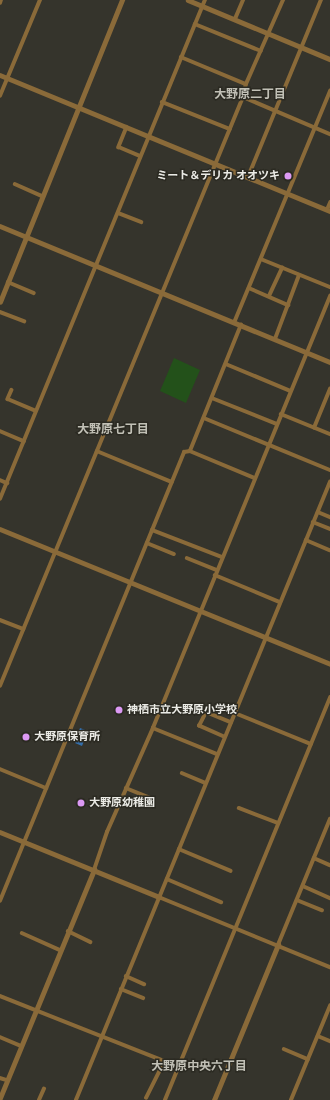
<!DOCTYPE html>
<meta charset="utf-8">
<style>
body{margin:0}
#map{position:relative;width:330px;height:1100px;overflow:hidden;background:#35342c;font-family:Figtree,"Noto Sans JP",sans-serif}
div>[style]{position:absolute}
.green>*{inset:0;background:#23511a}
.water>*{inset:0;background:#346eaa}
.minor>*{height:3.5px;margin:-1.75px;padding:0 1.75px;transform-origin:1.75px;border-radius:1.75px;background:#8a6a39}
.tertiary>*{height:4.5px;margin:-2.25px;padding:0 2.25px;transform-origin:2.25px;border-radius:2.25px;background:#8a6a39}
.dots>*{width:11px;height:11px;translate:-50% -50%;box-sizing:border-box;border:2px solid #2b2a22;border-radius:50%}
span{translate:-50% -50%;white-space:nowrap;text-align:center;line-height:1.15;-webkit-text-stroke:3px #2b2a22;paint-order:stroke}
.poi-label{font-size:11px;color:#ebebe6;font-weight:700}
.right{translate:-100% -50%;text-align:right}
.left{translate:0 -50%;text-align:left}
.neighbourhood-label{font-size:12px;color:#c1c0b6;font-weight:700}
</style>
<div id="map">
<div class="green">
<i style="clip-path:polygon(174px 358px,200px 370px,186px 403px,160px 391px)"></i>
</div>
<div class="water">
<i style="clip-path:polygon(80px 728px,88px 731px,82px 746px,75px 743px)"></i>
</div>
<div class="minor">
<i style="left:0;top:3px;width:3px;rotate:-72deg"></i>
<i style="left:235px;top:19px;width:21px;rotate:-67deg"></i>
<i style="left:195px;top:24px;width:71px;rotate:22.2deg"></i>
<i style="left:181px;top:57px;width:70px;rotate:22.6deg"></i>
<i style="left:0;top:96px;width:104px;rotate:-67.4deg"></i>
<i style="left:243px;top:97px;width:95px;rotate:23deg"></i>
<i style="left:162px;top:102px;width:73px;rotate:21.7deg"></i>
<i style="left:127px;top:127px;width:22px;rotate:112deg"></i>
<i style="left:119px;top:147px;width:23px;rotate:23deg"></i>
<i style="left:248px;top:177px;width:191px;rotate:-67.6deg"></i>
<i style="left:15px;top:184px;width:30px;rotate:24deg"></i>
<i style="left:327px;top:210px;width:8px;rotate:-67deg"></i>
<i style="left:118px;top:213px;width:25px;rotate:21deg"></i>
<i style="left:261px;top:259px;width:74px;rotate:22.1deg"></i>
<i style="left:8px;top:282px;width:28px;rotate:23deg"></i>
<i style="left:249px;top:288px;width:43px;rotate:23.6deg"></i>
<i style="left:269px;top:296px;width:31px;rotate:-65deg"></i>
<i style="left:0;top:312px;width:26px;rotate:21deg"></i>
<i style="left:234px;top:323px;width:251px;rotate:-67.5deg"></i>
<i style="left:275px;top:339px;width:68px;rotate:-69.4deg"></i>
<i style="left:226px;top:364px;width:70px;rotate:22.6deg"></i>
<i style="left:12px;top:390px;width:10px;rotate:114deg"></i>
<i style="left:8px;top:399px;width:30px;rotate:23deg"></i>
<i style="left:212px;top:398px;width:70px;rotate:21.8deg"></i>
<i style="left:281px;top:414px;width:53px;rotate:22.2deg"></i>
<i style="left:204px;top:418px;width:136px;rotate:22.4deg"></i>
<i style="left:314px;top:428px;width:42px;rotate:-67.7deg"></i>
<i style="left:0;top:431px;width:26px;rotate:23deg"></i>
<i style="left:97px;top:451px;width:81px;rotate:22.5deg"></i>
<i style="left:190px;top:451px;width:70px;rotate:22.6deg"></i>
<i style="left:0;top:480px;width:8px;rotate:23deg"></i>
<i style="left:0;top:499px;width:539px;rotate:-67.67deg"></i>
<i style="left:318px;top:512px;width:13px;rotate:23deg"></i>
<i style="left:313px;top:522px;width:18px;rotate:22deg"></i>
<i style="left:152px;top:530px;width:75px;rotate:21.1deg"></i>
<i style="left:306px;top:540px;width:26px;rotate:23deg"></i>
<i style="left:147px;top:543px;width:29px;rotate:22deg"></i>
<i style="left:187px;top:558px;width:32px;rotate:22deg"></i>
<i style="left:215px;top:575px;width:70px;rotate:22.6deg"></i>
<i style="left:0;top:620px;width:25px;rotate:21deg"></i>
<i style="left:0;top:686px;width:637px;rotate:-67.58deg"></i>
<i style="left:243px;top:97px;width:13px;rotate:-77deg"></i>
<i style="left:246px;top:84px;width:92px;rotate:-66.2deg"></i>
<i style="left:235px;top:713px;width:82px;rotate:22.2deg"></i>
<i style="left:153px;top:728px;width:69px;rotate:22.1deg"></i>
<i style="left:224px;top:737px;width:27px;rotate:-156deg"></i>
<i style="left:199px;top:726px;width:16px;rotate:-63deg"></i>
<i style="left:206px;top:712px;width:27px;rotate:22deg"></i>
<i style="left:0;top:769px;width:50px;rotate:22.4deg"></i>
<i style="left:182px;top:773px;width:25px;rotate:23deg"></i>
<i style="left:126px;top:788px;width:27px;rotate:22deg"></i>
<i style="left:239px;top:808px;width:42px;rotate:21deg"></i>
<i style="left:179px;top:849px;width:56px;rotate:22.9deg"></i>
<i style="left:314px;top:858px;width:17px;rotate:24deg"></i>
<i style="left:94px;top:870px;width:40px;rotate:-71.1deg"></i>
<i style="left:107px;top:832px;width:114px;rotate:-66.1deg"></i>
<i style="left:153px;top:728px;width:467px;rotate:-67.7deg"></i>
<i style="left:167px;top:879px;width:59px;rotate:23.1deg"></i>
<i style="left:303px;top:886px;width:30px;rotate:24deg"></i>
<i style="left:159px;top:897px;width:185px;rotate:22.3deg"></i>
<i style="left:297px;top:900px;width:27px;rotate:22deg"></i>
<i style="left:0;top:901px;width:485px;rotate:-67.7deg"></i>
<i style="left:184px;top:452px;width:6px;rotate:-9deg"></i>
<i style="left:190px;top:451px;width:136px;rotate:-68deg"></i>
<i style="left:68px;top:931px;width:25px;rotate:26deg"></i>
<i style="left:22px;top:933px;width:42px;rotate:24.1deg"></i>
<i style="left:278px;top:945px;width:136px;rotate:-67.6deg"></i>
<i style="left:126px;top:976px;width:20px;rotate:24deg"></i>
<i style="left:121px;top:989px;width:24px;rotate:22deg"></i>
<i style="left:0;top:996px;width:193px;rotate:21.6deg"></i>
<i style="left:318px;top:1036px;width:13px;rotate:23deg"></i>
<i style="left:0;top:1037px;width:23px;rotate:23deg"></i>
<i style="left:284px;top:1049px;width:26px;rotate:23deg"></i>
<i style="left:0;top:1078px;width:7px;rotate:16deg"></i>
<i style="left:146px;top:1098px;width:40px;rotate:-63.4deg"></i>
<i style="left:39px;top:1100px;width:12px;rotate:-66deg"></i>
<i style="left:76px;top:1100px;width:668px;rotate:-67.66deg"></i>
<i style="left:165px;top:1100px;width:435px;rotate:-67.7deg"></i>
<i style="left:291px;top:1100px;width:102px;rotate:-67.5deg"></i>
</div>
<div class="tertiary">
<i style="left:188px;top:0;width:154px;rotate:22.6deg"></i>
<i style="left:0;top:75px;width:357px;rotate:22.4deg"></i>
<i style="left:0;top:226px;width:357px;rotate:22.4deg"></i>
<i style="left:0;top:302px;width:326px;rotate:-68deg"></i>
<i style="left:0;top:529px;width:357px;rotate:22.2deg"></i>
<i style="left:0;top:832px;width:172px;rotate:22.2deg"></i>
<i style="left:0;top:1098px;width:247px;rotate:-67.6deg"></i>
<i style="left:214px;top:1100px;width:168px;rotate:-67.6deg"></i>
</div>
<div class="dots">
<i style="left:288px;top:176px;background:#dc99f4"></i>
<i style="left:119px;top:710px;background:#dc99f4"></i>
<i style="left:26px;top:737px;background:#dc99f4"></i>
<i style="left:81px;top:803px;background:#dc99f4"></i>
</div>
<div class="poi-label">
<span class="right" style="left:280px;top:176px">ミート＆デリカ オオツキ</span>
<span class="left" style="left:127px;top:710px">神栖市立大野原小学校</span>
<span class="left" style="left:34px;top:737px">大野原保育所</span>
<span class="left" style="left:89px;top:803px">大野原幼稚園</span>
</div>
<div class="neighbourhood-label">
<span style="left:250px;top:95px">大野原二丁目</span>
<span style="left:113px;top:430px">大野原七丁目</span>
<span style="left:199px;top:1067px">大野原中央六丁目</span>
</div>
</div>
